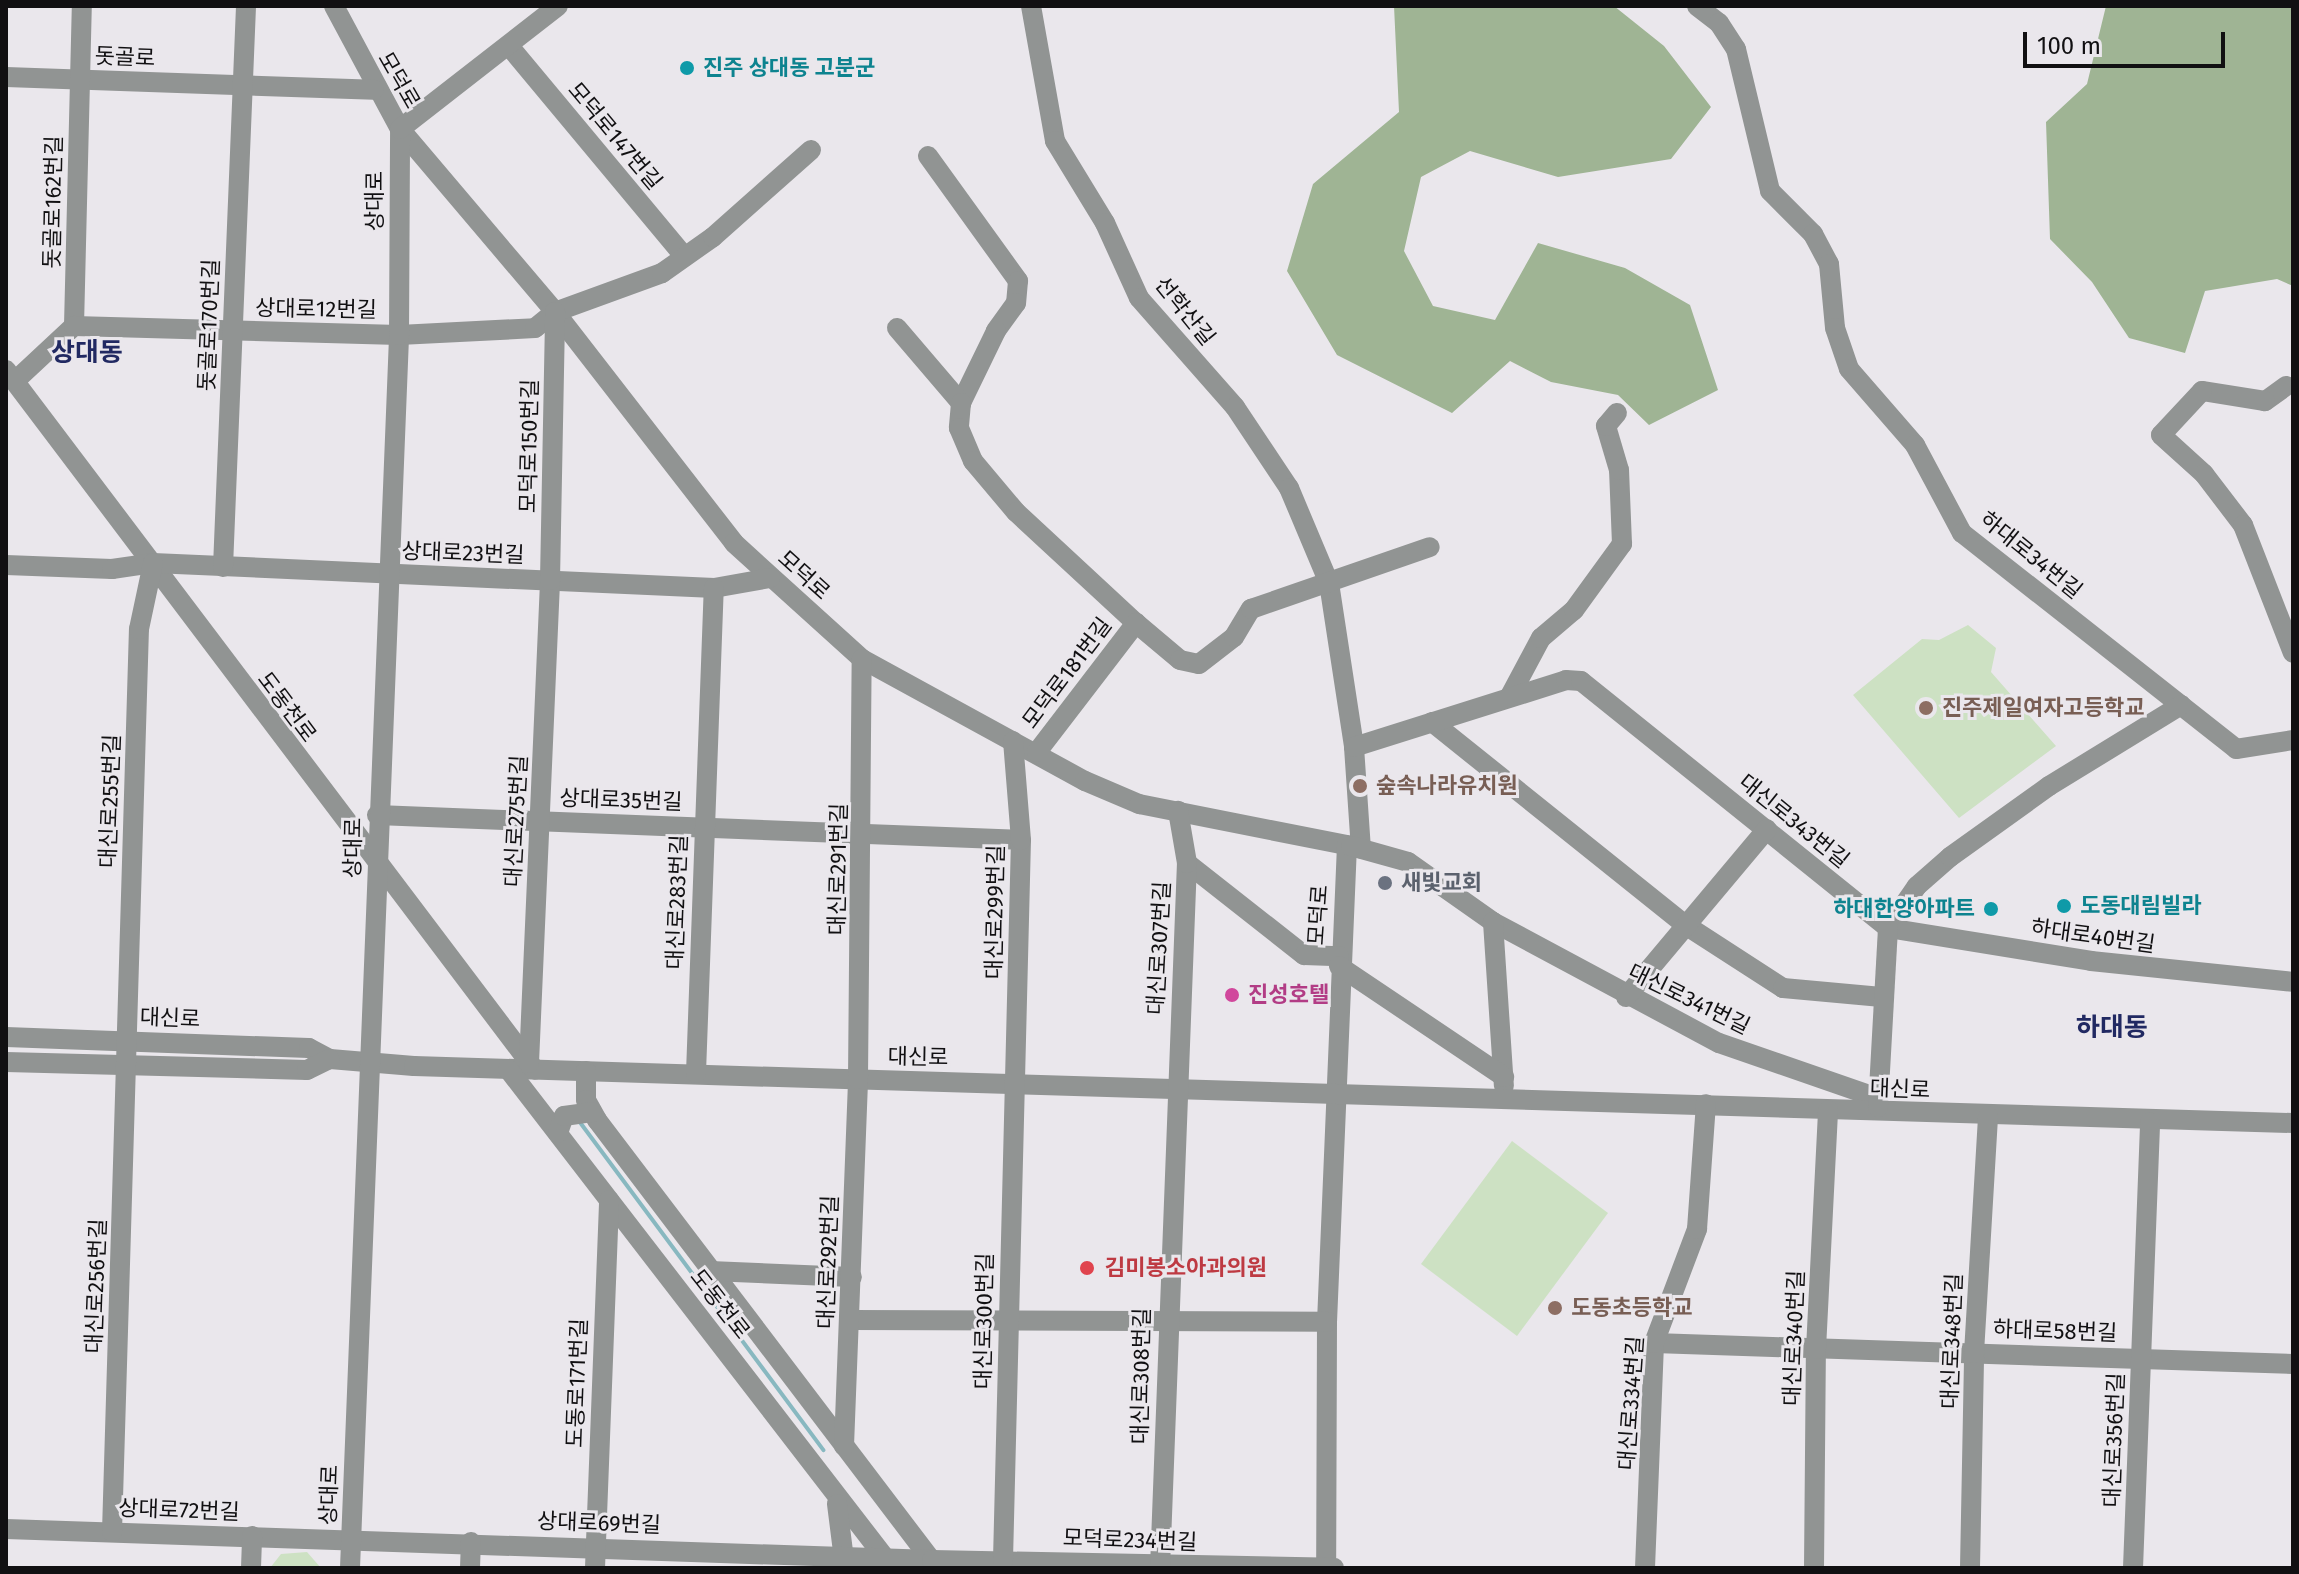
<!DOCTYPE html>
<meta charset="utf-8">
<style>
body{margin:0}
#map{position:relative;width:2299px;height:1574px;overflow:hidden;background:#eae7ec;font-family:"Fira Sans","Noto Sans KR",sans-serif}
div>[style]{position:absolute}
.green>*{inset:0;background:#cde1c3}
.forest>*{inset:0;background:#9fb494}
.stream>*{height:4px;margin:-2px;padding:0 2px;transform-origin:2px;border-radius:2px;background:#88b8c0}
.minor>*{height:20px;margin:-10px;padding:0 10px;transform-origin:10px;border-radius:10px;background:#919493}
.dots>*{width:22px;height:22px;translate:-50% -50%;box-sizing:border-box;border:4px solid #eae7ec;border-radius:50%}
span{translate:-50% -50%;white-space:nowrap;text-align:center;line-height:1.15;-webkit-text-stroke:6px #eae7ec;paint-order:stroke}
.street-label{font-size:22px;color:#111012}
.culture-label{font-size:22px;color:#0d838f;font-weight:700}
.left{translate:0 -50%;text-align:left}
.right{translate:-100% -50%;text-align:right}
.education-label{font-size:22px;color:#785e54;font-weight:700}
.worship-label{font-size:22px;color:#5b616d;font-weight:700}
.hotel-label{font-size:22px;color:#b23c85;font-weight:700}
.health-label{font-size:22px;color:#be3a42;font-weight:700}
.quarter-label{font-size:26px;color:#212962;font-weight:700}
.frame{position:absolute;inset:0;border:8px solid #111012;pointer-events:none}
.scale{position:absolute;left:2023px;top:32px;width:202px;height:36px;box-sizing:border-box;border:4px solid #111012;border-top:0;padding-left:10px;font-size:24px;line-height:28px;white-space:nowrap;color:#111012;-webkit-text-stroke:6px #eae7ec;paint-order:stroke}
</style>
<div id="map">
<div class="green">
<i style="clip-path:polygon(1968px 625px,1996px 648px,1991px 672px,2056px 746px,1959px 818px,1853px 695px,1922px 639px,1939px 640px)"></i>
<i style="clip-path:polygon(1512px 1141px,1608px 1213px,1517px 1336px,1421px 1264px)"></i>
<i style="clip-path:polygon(307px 1552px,321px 1568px,270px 1568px,281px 1554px)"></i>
</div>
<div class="forest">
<i style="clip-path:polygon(1394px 6px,1614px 6px,1664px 46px,1711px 107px,1671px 159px,1558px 177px,1470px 151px,1421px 177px,1404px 251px,1433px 306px,1495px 320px,1538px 243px,1625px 268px,1690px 305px,1718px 390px,1649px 425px,1618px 395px,1551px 382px,1510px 361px,1452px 413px,1337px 355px,1287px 271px,1313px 184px,1399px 112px)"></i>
<i style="clip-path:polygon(2106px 6px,2293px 6px,2293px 286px,2277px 279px,2205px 291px,2185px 353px,2129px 338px,2092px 282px,2050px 239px,2046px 122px,2087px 84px)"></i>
</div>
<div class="stream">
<i style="left:579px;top:1121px;width:410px;rotate:53.4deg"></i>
</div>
<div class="minor">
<i style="left:334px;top:6px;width:140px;rotate:61.8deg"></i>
<i style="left:400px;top:129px;width:240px;rotate:49.7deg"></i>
<i style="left:555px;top:312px;width:292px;rotate:52.2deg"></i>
<i style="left:734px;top:543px;width:173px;rotate:42.2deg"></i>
<i style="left:862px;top:659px;width:254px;rotate:28.7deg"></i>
<i style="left:1085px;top:781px;width:59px;rotate:23.1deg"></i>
<i style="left:1139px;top:804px;width:212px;rotate:11.2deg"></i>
<i style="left:1347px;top:845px;width:477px;rotate:92.4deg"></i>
<i style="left:1327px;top:1322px;width:246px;rotate:90.2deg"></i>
<i style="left:1031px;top:6px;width:137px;rotate:79.9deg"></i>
<i style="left:1055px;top:141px;width:96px;rotate:58.6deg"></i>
<i style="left:1105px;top:223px;width:82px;rotate:65.6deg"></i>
<i style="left:1139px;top:298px;width:145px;rotate:48.6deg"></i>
<i style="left:1235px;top:407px;width:97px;rotate:56.3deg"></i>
<i style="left:1289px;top:488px;width:103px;rotate:67.2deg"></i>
<i style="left:1329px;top:583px;width:166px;rotate:81.3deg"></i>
<i style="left:1354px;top:747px;width:102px;rotate:86.1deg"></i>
<i style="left:1697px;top:6px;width:28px;rotate:38deg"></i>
<i style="left:1719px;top:23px;width:31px;rotate:57deg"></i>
<i style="left:1736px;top:49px;width:146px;rotate:76.5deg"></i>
<i style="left:1770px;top:191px;width:61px;rotate:45deg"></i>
<i style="left:1813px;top:234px;width:34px;rotate:62deg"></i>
<i style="left:1829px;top:264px;width:64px;rotate:84.6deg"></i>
<i style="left:1835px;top:328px;width:43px;rotate:71.1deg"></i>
<i style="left:1849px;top:369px;width:101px;rotate:49deg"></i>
<i style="left:1915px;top:445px;width:100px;rotate:61.9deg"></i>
<i style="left:1962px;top:533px;width:349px;rotate:38.2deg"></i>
<i style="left:2236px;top:749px;width:58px;rotate:-9deg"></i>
<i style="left:509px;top:46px;width:273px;rotate:50.2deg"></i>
<i style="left:6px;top:77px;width:368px;rotate:2deg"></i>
<i style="left:928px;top:156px;width:154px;rotate:54.2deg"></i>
<i style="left:1018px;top:281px;width:22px;rotate:95deg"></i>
<i style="left:1016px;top:303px;width:34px;rotate:126deg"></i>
<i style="left:996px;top:331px;width:80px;rotate:115.9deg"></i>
<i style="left:74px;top:326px;width:320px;rotate:-88.6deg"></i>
<i style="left:897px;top:328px;width:99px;rotate:49.5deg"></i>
<i style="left:961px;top:403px;width:25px;rotate:95deg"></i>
<i style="left:959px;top:428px;width:36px;rotate:67deg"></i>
<i style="left:973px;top:461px;width:67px;rotate:49.9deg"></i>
<i style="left:1016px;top:512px;width:163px;rotate:42.8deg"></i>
<i style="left:6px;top:370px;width:877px;rotate:52.92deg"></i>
<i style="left:15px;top:381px;width:81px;rotate:-43deg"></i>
<i style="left:74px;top:326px;width:325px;rotate:1.6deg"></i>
<i style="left:399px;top:335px;width:136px;rotate:-2.9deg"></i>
<i style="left:535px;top:328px;width:26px;rotate:-39deg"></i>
<i style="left:555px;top:312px;width:114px;rotate:-20deg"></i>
<i style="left:662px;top:273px;width:62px;rotate:-35.2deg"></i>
<i style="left:713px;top:237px;width:131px;rotate:-41.6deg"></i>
<i style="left:2286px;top:386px;width:26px;rotate:144deg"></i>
<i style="left:2265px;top:401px;width:64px;rotate:-171deg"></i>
<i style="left:2202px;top:391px;width:60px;rotate:133deg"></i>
<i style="left:2161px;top:435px;width:58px;rotate:42.2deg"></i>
<i style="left:2204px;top:474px;width:64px;rotate:52.6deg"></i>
<i style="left:2243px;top:525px;width:137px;rotate:68.7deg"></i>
<i style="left:6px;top:565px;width:106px;rotate:2.2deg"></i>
<i style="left:112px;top:569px;width:41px;rotate:-8.3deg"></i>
<i style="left:153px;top:563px;width:562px;rotate:2.55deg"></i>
<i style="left:714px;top:588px;width:57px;rotate:-10.1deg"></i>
<i style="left:223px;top:567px;width:561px;rotate:-87.65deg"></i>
<i style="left:1510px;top:696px;width:66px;rotate:-61.9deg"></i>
<i style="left:1541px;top:638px;width:43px;rotate:-40.3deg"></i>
<i style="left:1574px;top:610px;width:82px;rotate:-54deg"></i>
<i style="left:1622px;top:544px;width:74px;rotate:-92.3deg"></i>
<i style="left:1619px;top:470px;width:46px;rotate:-106.5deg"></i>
<i style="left:1606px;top:426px;width:17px;rotate:-50deg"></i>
<i style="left:1432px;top:722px;width:327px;rotate:38.7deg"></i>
<i style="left:1687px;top:926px;width:114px;rotate:32.9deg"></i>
<i style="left:1783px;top:988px;width:99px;rotate:5.2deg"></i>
<i style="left:1354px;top:747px;width:222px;rotate:-17.5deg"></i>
<i style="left:1566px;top:680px;width:15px;rotate:4deg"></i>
<i style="left:1581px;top:681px;width:394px;rotate:38.8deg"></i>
<i style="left:1888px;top:928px;width:206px;rotate:9.2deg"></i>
<i style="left:2091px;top:961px;width:203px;rotate:5.9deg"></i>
<i style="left:1037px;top:752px;width:163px;rotate:-52.5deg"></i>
<i style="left:1136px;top:623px;width:57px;rotate:40.1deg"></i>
<i style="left:1180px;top:660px;width:19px;rotate:12deg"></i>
<i style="left:1199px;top:664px;width:44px;rotate:-37.6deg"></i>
<i style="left:1234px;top:637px;width:33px;rotate:-59deg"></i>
<i style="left:1251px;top:609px;width:189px;rotate:-19.1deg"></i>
<i style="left:377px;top:815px;width:644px;rotate:2.22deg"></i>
<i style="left:1351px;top:846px;width:59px;rotate:15.7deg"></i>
<i style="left:1408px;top:862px;width:104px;rotate:35.2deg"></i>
<i style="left:1493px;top:922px;width:256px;rotate:28.2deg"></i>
<i style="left:1719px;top:1043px;width:165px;rotate:19.1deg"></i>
<i style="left:1187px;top:863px;width:149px;rotate:38.2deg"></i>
<i style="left:1304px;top:955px;width:35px;rotate:2deg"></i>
<i style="left:1493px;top:922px;width:164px;rotate:86.2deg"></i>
<i style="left:1888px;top:928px;width:51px;rotate:-55.4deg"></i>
<i style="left:1917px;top:886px;width:44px;rotate:-41.3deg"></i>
<i style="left:1950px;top:857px;width:122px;rotate:-35.6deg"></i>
<i style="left:2049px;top:786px;width:155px;rotate:-31.5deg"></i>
<i style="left:1339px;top:966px;width:199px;rotate:33.9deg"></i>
<i style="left:1626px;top:997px;width:219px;rotate:-50deg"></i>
<i style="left:6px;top:1037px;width:303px;rotate:2.1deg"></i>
<i style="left:309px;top:1048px;width:24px;rotate:28deg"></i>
<i style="left:330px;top:1059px;width:84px;rotate:4.8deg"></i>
<i style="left:414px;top:1066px;width:1880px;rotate:1.74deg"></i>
<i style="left:6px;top:1062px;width:301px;rotate:1.5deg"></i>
<i style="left:307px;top:1070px;width:25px;rotate:-26deg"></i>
<i style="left:529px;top:1063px;width:483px;rotate:-87.5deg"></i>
<i style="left:550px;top:580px;width:268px;rotate:-88.9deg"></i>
<i style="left:508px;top:1069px;width:624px;rotate:52.36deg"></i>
<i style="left:586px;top:1071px;width:29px;rotate:90deg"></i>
<i style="left:586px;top:1100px;width:23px;rotate:61deg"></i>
<i style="left:597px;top:1120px;width:559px;rotate:52.78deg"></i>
<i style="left:696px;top:1073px;width:485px;rotate:-87.9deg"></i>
<i style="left:1878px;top:1107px;width:179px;rotate:-86.8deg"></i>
<i style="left:558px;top:1133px;width:18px;rotate:-71deg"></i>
<i style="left:564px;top:1116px;width:28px;rotate:-8deg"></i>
<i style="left:710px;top:1271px;width:142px;rotate:2.4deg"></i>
<i style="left:851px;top:1320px;width:476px;rotate:0.2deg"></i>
<i style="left:1654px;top:1343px;width:639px;rotate:1.88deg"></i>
<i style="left:844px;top:1446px;width:367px;rotate:-87.8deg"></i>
<i style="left:858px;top:1079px;width:420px;rotate:-89.5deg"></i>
<i style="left:837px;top:1504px;width:64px;rotate:82.8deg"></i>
<i style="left:6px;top:1529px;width:927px;rotate:1.92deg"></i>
<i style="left:932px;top:1560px;width:402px;rotate:1.1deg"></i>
<i style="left:112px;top:1532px;width:903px;rotate:-88.29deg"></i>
<i style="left:139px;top:629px;width:67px;rotate:-78deg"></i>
<i style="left:1003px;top:1560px;width:720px;rotate:-88.57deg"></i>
<i style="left:1021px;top:840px;width:99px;rotate:-94.6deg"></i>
<i style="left:251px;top:1568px;width:32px;rotate:-88deg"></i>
<i style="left:350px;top:1568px;width:1234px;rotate:-87.72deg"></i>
<i style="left:399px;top:335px;width:206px;rotate:-89.7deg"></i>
<i style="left:400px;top:129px;width:200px;rotate:-37.9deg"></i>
<i style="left:470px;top:1568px;width:26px;rotate:-88deg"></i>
<i style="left:595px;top:1568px;width:368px;rotate:-87.8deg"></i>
<i style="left:1160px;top:1568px;width:706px;rotate:-87.81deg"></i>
<i style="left:1187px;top:863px;width:53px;rotate:-99.8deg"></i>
<i style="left:1645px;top:1568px;width:225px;rotate:-87.7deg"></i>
<i style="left:1654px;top:1343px;width:122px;rotate:-69.3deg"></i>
<i style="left:1697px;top:1229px;width:125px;rotate:-85.9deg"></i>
<i style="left:1814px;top:1568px;width:219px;rotate:-89.5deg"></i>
<i style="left:1816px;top:1349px;width:239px;rotate:-87.1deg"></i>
<i style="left:1970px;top:1568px;width:215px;rotate:-88.9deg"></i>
<i style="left:1974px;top:1353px;width:237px;rotate:-86.6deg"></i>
<i style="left:2133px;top:1568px;width:446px;rotate:-87.8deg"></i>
</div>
<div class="dots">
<i style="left:687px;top:68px;background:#0f9aa8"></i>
<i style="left:1926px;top:708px;background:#8d6e63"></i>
<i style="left:1360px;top:786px;background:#8d6e63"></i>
<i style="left:1385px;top:883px;background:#6b7280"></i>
<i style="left:2064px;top:906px;background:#0f9aa8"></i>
<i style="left:1991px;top:909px;background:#0f9aa8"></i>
<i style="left:1232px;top:995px;background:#d1479c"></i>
<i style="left:1087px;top:1268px;background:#e0444e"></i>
<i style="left:1555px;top:1308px;background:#8d6e63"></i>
</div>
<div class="street-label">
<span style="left:125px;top:57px;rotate:2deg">돗골로</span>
<span style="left:399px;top:80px;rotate:60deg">모덕로</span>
<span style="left:615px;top:136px;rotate:50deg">모덕로147번길</span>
<span style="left:375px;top:201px;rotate:-90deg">상대로</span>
<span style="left:53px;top:202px;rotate:-89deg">돗골로162번길</span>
<span style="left:316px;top:309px;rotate:1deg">상대로12번길</span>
<span style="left:1185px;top:311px;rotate:51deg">선학산길</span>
<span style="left:209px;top:325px;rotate:-88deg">돗골로170번길</span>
<span style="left:529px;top:446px;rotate:-89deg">모덕로150번길</span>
<span style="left:463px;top:553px;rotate:2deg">상대로23번길</span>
<span style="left:2031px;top:555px;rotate:39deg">하대로34번길</span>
<span style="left:804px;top:575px;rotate:42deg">모덕로</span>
<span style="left:1067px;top:673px;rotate:-53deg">모덕로181번길</span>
<span style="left:287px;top:707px;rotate:53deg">도동천로</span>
<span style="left:621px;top:800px;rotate:2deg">상대로35번길</span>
<span style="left:110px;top:801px;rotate:-88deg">대신로255번길</span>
<span style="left:516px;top:821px;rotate:-87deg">대신로275번길</span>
<span style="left:1794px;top:821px;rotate:39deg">대신로343번길</span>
<span style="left:353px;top:848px;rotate:-89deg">상대로</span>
<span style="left:838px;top:869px;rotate:-89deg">대신로291번길</span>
<span style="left:677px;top:902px;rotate:-88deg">대신로283번길</span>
<span style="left:995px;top:912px;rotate:-89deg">대신로299번길</span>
<span style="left:1318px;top:915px;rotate:-86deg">모덕로</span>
<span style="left:2093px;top:936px;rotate:8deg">하대로40번길</span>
<span style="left:1159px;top:948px;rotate:-87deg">대신로307번길</span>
<span style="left:1689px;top:999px;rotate:26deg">대신로341번길</span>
<span style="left:170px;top:1018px;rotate:2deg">대신로</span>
<span style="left:918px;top:1057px;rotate:1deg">대신로</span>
<span style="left:1900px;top:1089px;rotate:2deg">대신로</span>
<span style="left:828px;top:1262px;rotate:-88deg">대신로292번길</span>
<span style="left:96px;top:1286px;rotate:-88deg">대신로256번길</span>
<span style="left:720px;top:1304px;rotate:52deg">도동천로</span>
<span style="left:984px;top:1321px;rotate:-89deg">대신로300번길</span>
<span style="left:2055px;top:1331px;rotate:2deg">하대로58번길</span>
<span style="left:1794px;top:1338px;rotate:-88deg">대신로340번길</span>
<span style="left:1952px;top:1341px;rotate:-88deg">대신로348번길</span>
<span style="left:1141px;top:1376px;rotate:-89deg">대신로308번길</span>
<span style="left:577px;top:1383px;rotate:-88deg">도동로171번길</span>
<span style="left:1631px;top:1403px;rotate:-86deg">대신로334번길</span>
<span style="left:2114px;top:1440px;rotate:-88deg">대신로356번길</span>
<span style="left:329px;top:1495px;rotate:-88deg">상대로</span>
<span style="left:179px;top:1510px;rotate:2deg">상대로72번길</span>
<span style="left:599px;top:1523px;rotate:2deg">상대로69번길</span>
<span style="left:1130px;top:1540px;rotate:2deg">모덕로234번길</span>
</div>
<div class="culture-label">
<span class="left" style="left:703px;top:68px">진주 상대동 고분군</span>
<span class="left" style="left:2080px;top:906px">도동대림빌라</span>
<span class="right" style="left:1975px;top:909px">하대한양아파트</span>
</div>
<div class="education-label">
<span class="left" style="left:1942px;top:708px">진주제일여자고등학교</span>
<span class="left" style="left:1376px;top:786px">숲속나라유치원</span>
<span class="left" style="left:1571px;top:1308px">도동초등학교</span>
</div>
<div class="worship-label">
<span class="left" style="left:1401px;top:883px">새빛교회</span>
</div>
<div class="hotel-label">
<span class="left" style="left:1248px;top:995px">진성호텔</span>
</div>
<div class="health-label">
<span class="left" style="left:1105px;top:1268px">김미봉소아과의원</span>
</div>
<div class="quarter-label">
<span style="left:87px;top:353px">상대동</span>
<span style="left:2112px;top:1028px">하대동</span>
</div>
<div class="frame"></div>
<div class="scale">100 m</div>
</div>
